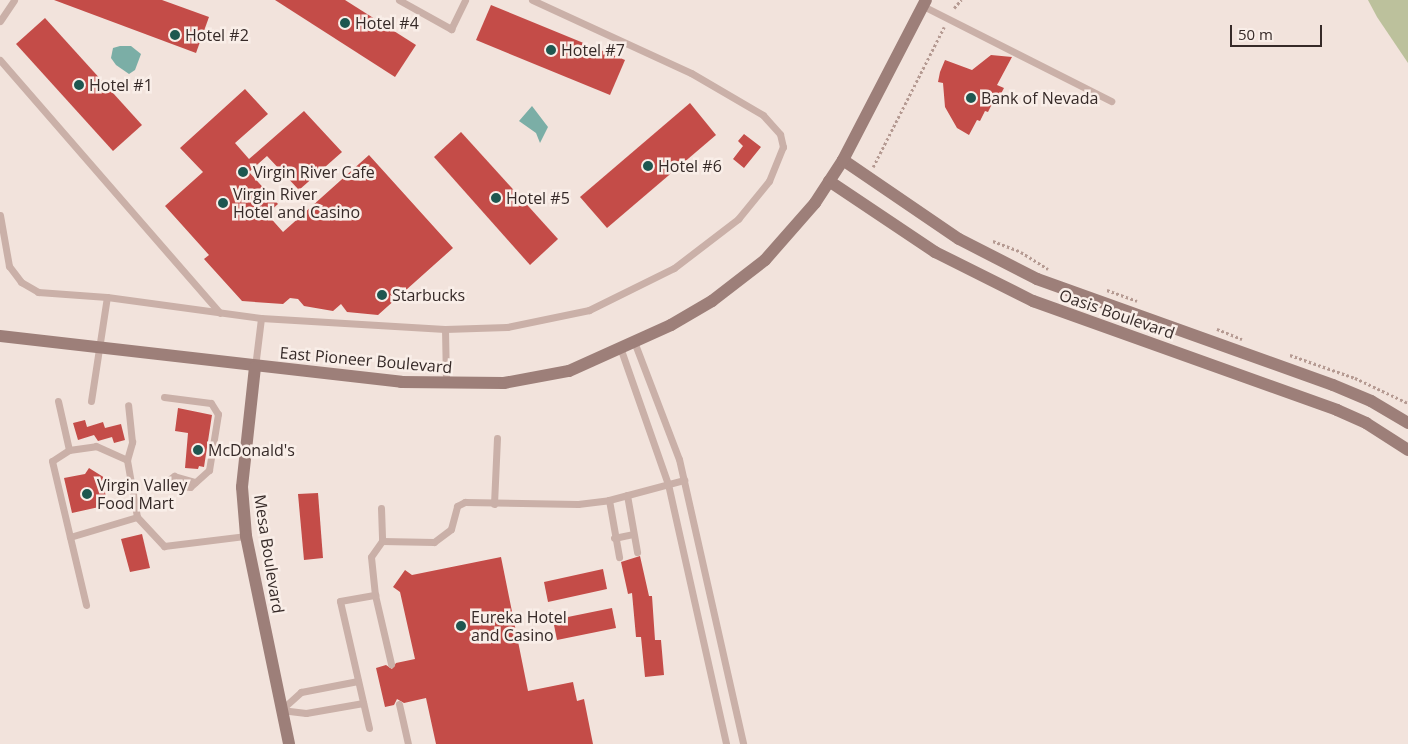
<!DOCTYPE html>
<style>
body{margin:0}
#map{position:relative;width:1408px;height:744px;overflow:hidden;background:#f2e3dc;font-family:"Open Sans",sans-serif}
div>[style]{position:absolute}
.green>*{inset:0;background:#bcc19c}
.water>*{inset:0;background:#7baea6}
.building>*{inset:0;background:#c44c48}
.path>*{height:2.5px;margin-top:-1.25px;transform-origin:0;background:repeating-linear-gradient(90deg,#b59a92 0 2.5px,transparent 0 5px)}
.lane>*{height:7px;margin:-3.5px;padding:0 3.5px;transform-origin:3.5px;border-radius:3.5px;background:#cab0a8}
.secondary>*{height:12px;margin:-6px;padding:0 6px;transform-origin:6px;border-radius:6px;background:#9d7f79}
.dots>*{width:14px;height:14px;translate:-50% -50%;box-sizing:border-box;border:2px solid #f9eee8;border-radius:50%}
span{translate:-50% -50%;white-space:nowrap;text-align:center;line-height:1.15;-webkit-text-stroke:5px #f9eee8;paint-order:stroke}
.poi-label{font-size:16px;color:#362a28}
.left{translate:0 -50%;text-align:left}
.street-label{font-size:16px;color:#362a28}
.scale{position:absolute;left:1230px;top:25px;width:92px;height:22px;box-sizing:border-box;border:2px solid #362a28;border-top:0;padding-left:6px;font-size:15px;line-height:18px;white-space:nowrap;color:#362a28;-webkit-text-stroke:4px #f9eee8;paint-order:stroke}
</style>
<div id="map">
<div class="green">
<i style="clip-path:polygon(1368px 0,1408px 0,1408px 63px,1377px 17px)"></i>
</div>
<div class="water">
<i style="clip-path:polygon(120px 46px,131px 46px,141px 54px,135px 70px,129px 74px,116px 65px,111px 58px,113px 48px)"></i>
<i style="clip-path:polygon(532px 106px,548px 127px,540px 143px,536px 133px,519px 121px)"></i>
</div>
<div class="building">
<i style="clip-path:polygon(54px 0,162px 0,209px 17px,196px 53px)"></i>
<i style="clip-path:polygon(275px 0,345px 0,416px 45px,395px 77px)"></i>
<i style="clip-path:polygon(491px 5px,625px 60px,610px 95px,476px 40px)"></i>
<i style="clip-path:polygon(45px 18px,142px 125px,113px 151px,16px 44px)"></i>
<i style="clip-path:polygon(991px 55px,1012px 57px,997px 85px,1004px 88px,995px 105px,992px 104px,988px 112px,985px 111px,980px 121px,977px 120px,969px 135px,957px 128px,945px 107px,943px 83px,938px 82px,940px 72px,945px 60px,972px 70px)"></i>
<i style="clip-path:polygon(245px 89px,268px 114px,235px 143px,249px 159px,304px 111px,342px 152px,299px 190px,267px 156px,249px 172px,278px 204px,267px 214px,283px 232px,369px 155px,453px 248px,378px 315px,347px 312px,341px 304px,333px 311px,304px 306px,298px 299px,290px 298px,283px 304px,242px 301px,204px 259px,209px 255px,165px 206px,203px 172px,180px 148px)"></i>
<i style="clip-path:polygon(690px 103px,716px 135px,607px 228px,580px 197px)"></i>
<i style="clip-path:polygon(461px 132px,558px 239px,530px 265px,434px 157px)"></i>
<i style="clip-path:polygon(744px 134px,761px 147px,744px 168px,733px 159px,743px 146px,738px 141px)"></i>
<i style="clip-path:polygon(178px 408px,212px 415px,204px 467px,199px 466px,198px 469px,185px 468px,188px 433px,175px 431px)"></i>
<i style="clip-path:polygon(85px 420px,87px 427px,103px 422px,105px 428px,121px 424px,125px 440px,114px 443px,112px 437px,98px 441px,94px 435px,78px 440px,73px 423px)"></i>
<i style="clip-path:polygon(89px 468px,105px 478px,103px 483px,108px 505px,72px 513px,64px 478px,85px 474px)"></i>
<i style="clip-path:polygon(318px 493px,323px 558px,304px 560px,298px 494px)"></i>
<i style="clip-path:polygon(142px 534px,150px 568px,130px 572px,121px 539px)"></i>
<i style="clip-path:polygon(640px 556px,649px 596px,652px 596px,655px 640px,661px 640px,664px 675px,645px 677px,641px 637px,636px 637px,632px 593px,628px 594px,621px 562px)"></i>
<i style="clip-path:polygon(501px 557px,528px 691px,573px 682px,577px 701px,584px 699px,593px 744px,436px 744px,426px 698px,404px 703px,397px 699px,394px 705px,385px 707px,376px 668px,386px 665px,392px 669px,396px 663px,415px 659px,400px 592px,393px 587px,405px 570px,412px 575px)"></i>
<i style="clip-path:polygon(603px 569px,607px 589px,548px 602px,544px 582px)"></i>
<i style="clip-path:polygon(612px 608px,616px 628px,557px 640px,553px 620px)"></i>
</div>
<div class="path">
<i style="left:954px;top:8px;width:11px;rotate:-49deg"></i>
<i style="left:873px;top:167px;width:157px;rotate:-63.1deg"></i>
<i style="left:993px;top:241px;width:30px;rotate:21deg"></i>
<i style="left:1021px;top:252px;width:32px;rotate:32deg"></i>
<i style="left:1107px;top:290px;width:32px;rotate:20deg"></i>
<i style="left:1217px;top:329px;width:27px;rotate:22deg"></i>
<i style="left:1290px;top:355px;width:69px;rotate:19.5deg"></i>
<i style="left:1355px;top:378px;width:59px;rotate:25.3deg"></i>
</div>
<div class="lane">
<i style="left:399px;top:0;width:60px;rotate:29.1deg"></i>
<i style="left:451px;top:29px;width:32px;rotate:-64deg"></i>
<i style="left:923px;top:6px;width:211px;rotate:26.8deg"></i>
<i style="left:0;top:21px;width:25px;rotate:-56deg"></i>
<i style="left:0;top:60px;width:335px;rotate:49deg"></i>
<i style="left:0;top:215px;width:52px;rotate:80deg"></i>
<i style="left:9px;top:266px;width:20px;rotate:53deg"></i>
<i style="left:21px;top:282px;width:20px;rotate:30deg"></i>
<i style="left:38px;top:292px;width:69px;rotate:4.1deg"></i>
<i style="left:445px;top:329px;width:62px;rotate:-1.8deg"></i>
<i style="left:507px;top:327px;width:84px;rotate:-11.7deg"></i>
<i style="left:589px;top:310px;width:95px;rotate:-26.3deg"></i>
<i style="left:674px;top:268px;width:81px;rotate:-37.4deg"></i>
<i style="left:738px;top:219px;width:49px;rotate:-50.8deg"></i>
<i style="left:769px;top:181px;width:37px;rotate:-68deg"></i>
<i style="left:783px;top:147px;width:13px;rotate:-103deg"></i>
<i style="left:780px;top:134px;width:25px;rotate:-132deg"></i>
<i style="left:763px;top:115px;width:83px;rotate:-149.7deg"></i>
<i style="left:691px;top:73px;width:175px;rotate:-155.3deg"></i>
<i style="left:635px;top:344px;width:123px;rotate:69.1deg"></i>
<i style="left:679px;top:459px;width:292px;rotate:77.3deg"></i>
<i style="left:621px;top:350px;width:142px;rotate:70.7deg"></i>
<i style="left:668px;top:484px;width:266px;rotate:77.4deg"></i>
<i style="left:255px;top:367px;width:49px;rotate:-83deg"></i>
<i style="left:261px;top:318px;width:184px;rotate:3.4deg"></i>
<i style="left:445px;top:329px;width:54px;rotate:88.9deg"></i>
<i style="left:164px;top:397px;width:47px;rotate:7.3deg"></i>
<i style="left:211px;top:403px;width:13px;rotate:58deg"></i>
<i style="left:218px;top:414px;width:57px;rotate:99.1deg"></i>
<i style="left:209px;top:470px;width:25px;rotate:138deg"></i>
<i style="left:190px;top:487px;width:16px;rotate:-173deg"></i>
<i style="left:174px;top:485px;width:8px;rotate:-150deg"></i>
<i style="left:167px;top:481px;width:9px;rotate:-36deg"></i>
<i style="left:174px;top:476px;width:22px;rotate:16deg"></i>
<i style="left:58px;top:401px;width:50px;rotate:77.3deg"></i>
<i style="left:69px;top:450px;width:20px;rotate:147deg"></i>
<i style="left:52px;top:461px;width:148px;rotate:76.7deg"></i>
<i style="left:91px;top:401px;width:105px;rotate:-81.3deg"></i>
<i style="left:107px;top:297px;width:155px;rotate:7.8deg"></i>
<i style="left:69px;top:450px;width:27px;rotate:-8deg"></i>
<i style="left:96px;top:446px;width:34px;rotate:24deg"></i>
<i style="left:127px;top:460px;width:58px;rotate:80deg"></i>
<i style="left:137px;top:517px;width:70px;rotate:163.4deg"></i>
<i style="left:127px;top:460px;width:19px;rotate:-74deg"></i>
<i style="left:132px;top:442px;width:37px;rotate:-96deg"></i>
<i style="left:627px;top:495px;width:58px;rotate:80deg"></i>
<i style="left:609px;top:500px;width:58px;rotate:80deg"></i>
<i style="left:494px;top:504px;width:66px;rotate:-87.4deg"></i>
<i style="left:381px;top:508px;width:33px;rotate:88deg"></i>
<i style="left:382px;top:541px;width:19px;rotate:125deg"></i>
<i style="left:371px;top:557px;width:38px;rotate:84deg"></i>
<i style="left:375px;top:595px;width:71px;rotate:76.9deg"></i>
<i style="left:137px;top:517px;width:40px;rotate:47deg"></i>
<i style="left:164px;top:546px;width:83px;rotate:-7deg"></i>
<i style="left:614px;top:538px;width:19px;rotate:-12deg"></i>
<i style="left:382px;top:541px;width:52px;rotate:1.1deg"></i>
<i style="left:434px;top:542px;width:21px;rotate:-37deg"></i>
<i style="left:451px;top:529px;width:24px;rotate:-75deg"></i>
<i style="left:457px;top:506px;width:9px;rotate:-27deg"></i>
<i style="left:465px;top:502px;width:113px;rotate:1deg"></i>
<i style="left:578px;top:504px;width:31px;rotate:-7deg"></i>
<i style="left:609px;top:500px;width:78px;rotate:-14.9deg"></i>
<i style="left:399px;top:704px;width:41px;rotate:77.3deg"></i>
<i style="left:281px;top:710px;width:27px;rotate:-42deg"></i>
<i style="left:301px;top:692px;width:58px;rotate:-10.9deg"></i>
<i style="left:281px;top:710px;width:25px;rotate:7deg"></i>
<i style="left:306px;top:713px;width:58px;rotate:-10deg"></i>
<i style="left:369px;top:728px;width:130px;rotate:-102.9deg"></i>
<i style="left:340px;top:601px;width:36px;rotate:-10deg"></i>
</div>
<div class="secondary">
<i style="left:843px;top:160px;width:140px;rotate:34.3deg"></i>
<i style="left:959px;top:239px;width:88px;rotate:27.1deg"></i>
<i style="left:1037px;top:279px;width:314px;rotate:19.7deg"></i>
<i style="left:1333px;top:385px;width:41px;rotate:22.8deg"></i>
<i style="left:1371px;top:401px;width:43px;rotate:30.7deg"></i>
<i style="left:829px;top:181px;width:128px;rotate:33.8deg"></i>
<i style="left:935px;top:252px;width:110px;rotate:26.6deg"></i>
<i style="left:1033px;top:301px;width:323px;rotate:19.7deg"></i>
<i style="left:1337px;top:410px;width:32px;rotate:24deg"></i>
<i style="left:1366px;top:423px;width:50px;rotate:32.7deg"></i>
<i style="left:0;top:336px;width:404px;rotate:6.5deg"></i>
<i style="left:401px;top:382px;width:103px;rotate:0.6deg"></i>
<i style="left:504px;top:383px;width:66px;rotate:-10.5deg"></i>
<i style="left:569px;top:371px;width:112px;rotate:-24.3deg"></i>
<i style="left:671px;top:325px;width:48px;rotate:-30.3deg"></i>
<i style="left:712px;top:301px;width:67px;rotate:-37.7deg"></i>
<i style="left:765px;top:260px;width:76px;rotate:-48.7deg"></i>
<i style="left:815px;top:203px;width:51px;rotate:-56.9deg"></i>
<i style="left:843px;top:160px;width:180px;rotate:-62.6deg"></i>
<i style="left:255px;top:367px;width:121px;rotate:96.2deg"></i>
<i style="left:242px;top:487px;width:49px;rotate:85.3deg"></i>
<i style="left:246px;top:536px;width:212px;rotate:78.3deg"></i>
</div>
<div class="dots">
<i style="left:345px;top:23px;background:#1e5750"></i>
<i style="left:175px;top:35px;background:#1e5750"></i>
<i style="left:551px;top:50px;background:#1e5750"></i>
<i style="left:79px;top:85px;background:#1e5750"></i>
<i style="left:971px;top:98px;background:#1e5750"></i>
<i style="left:648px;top:166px;background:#1e5750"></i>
<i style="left:243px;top:172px;background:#1e5750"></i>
<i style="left:496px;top:198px;background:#1e5750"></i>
<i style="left:223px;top:203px;background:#1e5750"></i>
<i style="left:382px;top:295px;background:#1e5750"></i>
<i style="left:198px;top:450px;background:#1e5750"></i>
<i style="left:87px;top:494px;background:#1e5750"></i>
<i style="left:461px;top:626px;background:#1e5750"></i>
</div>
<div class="poi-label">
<span class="left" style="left:355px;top:23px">Hotel #4</span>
<span class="left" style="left:185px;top:35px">Hotel #2</span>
<span class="left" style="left:561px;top:50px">Hotel #7</span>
<span class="left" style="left:89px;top:85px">Hotel #1</span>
<span class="left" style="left:981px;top:98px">Bank of Nevada</span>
<span class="left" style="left:658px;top:166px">Hotel #6</span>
<span class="left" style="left:253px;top:172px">Virgin River Cafe</span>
<span class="left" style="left:233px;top:203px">Virgin River<br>Hotel and Casino</span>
<span class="left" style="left:506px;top:198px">Hotel #5</span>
<span class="left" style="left:392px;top:295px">Starbucks</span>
<span class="left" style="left:208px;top:450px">McDonald's</span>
<span class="left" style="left:97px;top:494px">Virgin Valley<br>Food Mart</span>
<span class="left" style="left:471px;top:626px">Eureka Hotel<br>and Casino</span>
</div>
<div class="street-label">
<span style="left:1117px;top:314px;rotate:19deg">Oasis Boulevard</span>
<span style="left:366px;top:360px;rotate:5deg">East Pioneer Boulevard</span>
<span style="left:269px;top:554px;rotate:81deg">Mesa Boulevard</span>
</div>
<div class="scale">50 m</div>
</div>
